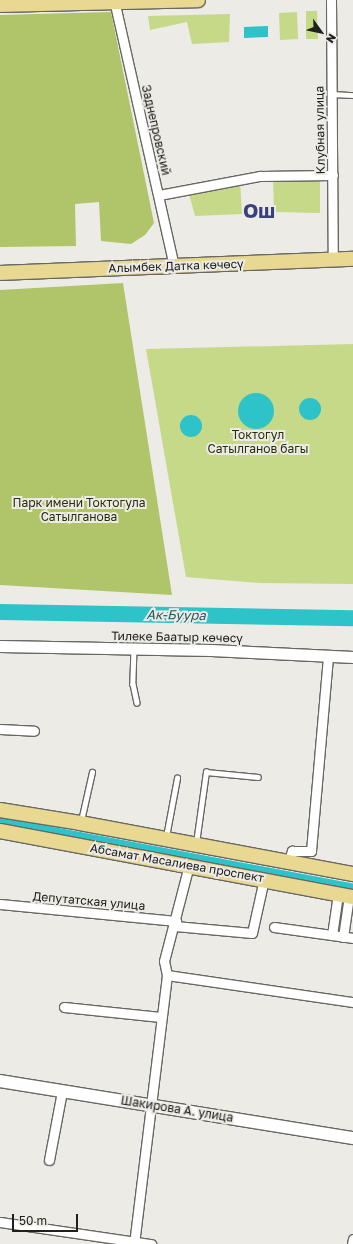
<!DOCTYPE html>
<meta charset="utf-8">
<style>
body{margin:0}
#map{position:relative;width:353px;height:1244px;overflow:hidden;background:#ecebe6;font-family:"Golos Text",sans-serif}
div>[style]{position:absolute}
.green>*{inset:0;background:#c6d989}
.forest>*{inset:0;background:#b0c46a}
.water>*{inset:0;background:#2dc3c9}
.round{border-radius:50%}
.canal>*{height:9px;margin:-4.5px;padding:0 4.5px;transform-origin:4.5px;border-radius:4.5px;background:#2dc3c9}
.river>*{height:16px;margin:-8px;padding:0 8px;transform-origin:8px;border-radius:8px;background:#2dc3c9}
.roads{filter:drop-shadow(1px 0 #686763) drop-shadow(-1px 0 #686763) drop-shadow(0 1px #686763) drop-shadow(0 -1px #686763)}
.service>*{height:4.5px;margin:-2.25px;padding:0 2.25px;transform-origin:2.25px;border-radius:2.25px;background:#fff}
.minor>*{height:9px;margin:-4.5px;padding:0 4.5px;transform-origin:4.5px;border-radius:4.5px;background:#fff}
.tertiary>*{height:11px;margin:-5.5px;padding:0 5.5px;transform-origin:5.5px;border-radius:5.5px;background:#fff}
.secondary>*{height:12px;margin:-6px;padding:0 6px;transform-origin:6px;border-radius:6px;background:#fff}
.primary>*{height:14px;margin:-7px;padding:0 7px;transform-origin:7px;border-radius:7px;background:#e9d892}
span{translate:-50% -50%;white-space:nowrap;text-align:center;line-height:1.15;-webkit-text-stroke:4px #ecebe6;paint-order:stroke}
.street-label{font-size:12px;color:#20201e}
.park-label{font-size:12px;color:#293009}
.water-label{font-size:13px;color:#205a5d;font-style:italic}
.town-label{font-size:20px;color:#3b3f7b;font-weight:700}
.north{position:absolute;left:301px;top:12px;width:40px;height:40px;-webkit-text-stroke:3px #ecebe6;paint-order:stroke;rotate:123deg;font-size:11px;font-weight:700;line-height:16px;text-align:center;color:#20201e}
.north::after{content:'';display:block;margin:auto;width:14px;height:18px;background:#20201e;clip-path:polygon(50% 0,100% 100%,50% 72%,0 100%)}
.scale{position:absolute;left:12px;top:1214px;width:66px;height:18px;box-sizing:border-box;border:2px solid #20201e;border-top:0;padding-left:5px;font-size:12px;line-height:14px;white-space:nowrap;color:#20201e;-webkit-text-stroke:3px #ecebe6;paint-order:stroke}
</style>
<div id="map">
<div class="green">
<i style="clip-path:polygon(306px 11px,317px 11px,318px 39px,306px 39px)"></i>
<i style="clip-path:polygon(297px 12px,298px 39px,280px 40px,279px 13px)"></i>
<i style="clip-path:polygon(230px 14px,229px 42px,192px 44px,187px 22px,150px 30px,148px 16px)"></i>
<i style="clip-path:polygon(273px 176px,320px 176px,320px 213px,274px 212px)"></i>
<i style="clip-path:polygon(240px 180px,242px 214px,195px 216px,188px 190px)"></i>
<i style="clip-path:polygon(353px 344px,353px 584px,259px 583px,186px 577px,146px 349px)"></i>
</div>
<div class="forest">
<i style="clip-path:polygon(111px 12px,154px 223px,145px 235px,131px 244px,101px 241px,99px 202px,75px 204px,76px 246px,0 247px,0 15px)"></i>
<i style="clip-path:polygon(123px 283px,172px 595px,0 585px,0 290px)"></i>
</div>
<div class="water">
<i style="clip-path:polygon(268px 26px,268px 37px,244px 38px,244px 27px)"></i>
<i class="round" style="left:238px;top:393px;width:36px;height:36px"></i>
<i class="round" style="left:299px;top:398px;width:22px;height:22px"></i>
<i class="round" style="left:180px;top:415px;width:22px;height:22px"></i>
</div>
<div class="canal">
<i style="left:0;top:821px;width:359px;rotate:10.7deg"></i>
</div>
<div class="river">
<i style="left:0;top:612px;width:353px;rotate:1deg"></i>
</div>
<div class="roads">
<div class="service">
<i style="left:332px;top:94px;width:21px;rotate:3deg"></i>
<i style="left:134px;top:649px;width:35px;rotate:92deg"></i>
<i style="left:133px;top:684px;width:19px;rotate:78deg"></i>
<i style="left:81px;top:821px;width:50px;rotate:-77.3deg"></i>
<i style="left:166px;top:837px;width:60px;rotate:-79.4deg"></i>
<i style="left:196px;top:843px;width:72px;rotate:-82deg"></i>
<i style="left:206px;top:772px;width:52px;rotate:5.5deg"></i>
</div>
<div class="minor">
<i style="left:114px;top:0;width:273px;rotate:77.3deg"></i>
<i style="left:331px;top:0;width:259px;rotate:89.6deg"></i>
<i style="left:159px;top:195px;width:103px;rotate:-10.7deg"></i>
<i style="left:260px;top:176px;width:73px;rotate:-0.8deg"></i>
<i style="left:0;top:729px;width:34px;rotate:3deg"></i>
<i style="left:288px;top:863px;width:13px;rotate:-72deg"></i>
<i style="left:292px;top:851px;width:19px"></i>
<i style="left:311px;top:851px;width:196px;rotate:-85deg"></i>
<i style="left:0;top:904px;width:177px;rotate:5.5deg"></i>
<i style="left:175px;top:926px;width:77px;rotate:5.2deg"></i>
<i style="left:252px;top:933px;width:55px;rotate:-77.5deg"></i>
<i style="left:274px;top:927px;width:80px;rotate:7.9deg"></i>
<i style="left:332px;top:935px;width:41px;rotate:-81.7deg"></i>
<i style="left:343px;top:937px;width:41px;rotate:-81.7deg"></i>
<i style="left:167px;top:975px;width:188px;rotate:8.3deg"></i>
<i style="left:64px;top:1007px;width:97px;rotate:5.9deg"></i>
<i style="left:49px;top:1160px;width:70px;rotate:-79.3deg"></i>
<i style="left:0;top:1222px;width:153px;rotate:8.3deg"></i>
<i style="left:134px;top:1244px;width:271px;rotate:-83deg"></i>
<i style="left:167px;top:975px;width:14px;rotate:-102deg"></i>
<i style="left:164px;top:961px;width:99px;rotate:-75.4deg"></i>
<i style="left:352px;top:1244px;width:5px;rotate:-79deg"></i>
</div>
<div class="tertiary">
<i style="left:0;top:646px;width:211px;rotate:1.1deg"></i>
<i style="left:211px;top:650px;width:142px;rotate:2.8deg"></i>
</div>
<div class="secondary">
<i style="left:0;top:1081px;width:358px;rotate:9.2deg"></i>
</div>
<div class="primary">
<i style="left:0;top:5px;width:198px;rotate:-1.4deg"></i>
<i style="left:0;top:273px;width:353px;rotate:-2.3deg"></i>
<i style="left:0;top:810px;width:81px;rotate:9.2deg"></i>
<i style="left:80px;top:823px;width:278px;rotate:10.6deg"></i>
<i style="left:0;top:831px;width:359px;rotate:10.6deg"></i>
</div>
</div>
<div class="street-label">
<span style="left:156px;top:130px;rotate:77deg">Заднепровский</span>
<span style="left:320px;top:130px;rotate:-91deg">Клубная улица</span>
<span style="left:176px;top:266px;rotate:-2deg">Алымбек Датка көчөсү</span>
<span style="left:177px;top:637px;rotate:1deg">Тилеке Баатыр көчөсү</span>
<span style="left:177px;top:863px;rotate:10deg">Абсамат Масалиева проспект</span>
<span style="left:89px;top:901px;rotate:5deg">Депутатская улица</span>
<span style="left:177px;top:1109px;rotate:9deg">Шакирова А. улица</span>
</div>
<div class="park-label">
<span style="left:258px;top:442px">Токтогул<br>Сатылганов багы</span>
<span style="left:79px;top:510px">Парк имени Токтогула<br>Сатылганова</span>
</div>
<div class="water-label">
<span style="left:176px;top:615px;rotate:1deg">Ак-Буура</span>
</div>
<div class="town-label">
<span style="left:259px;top:210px">Ош</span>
</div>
<div class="north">N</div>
<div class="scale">50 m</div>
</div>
